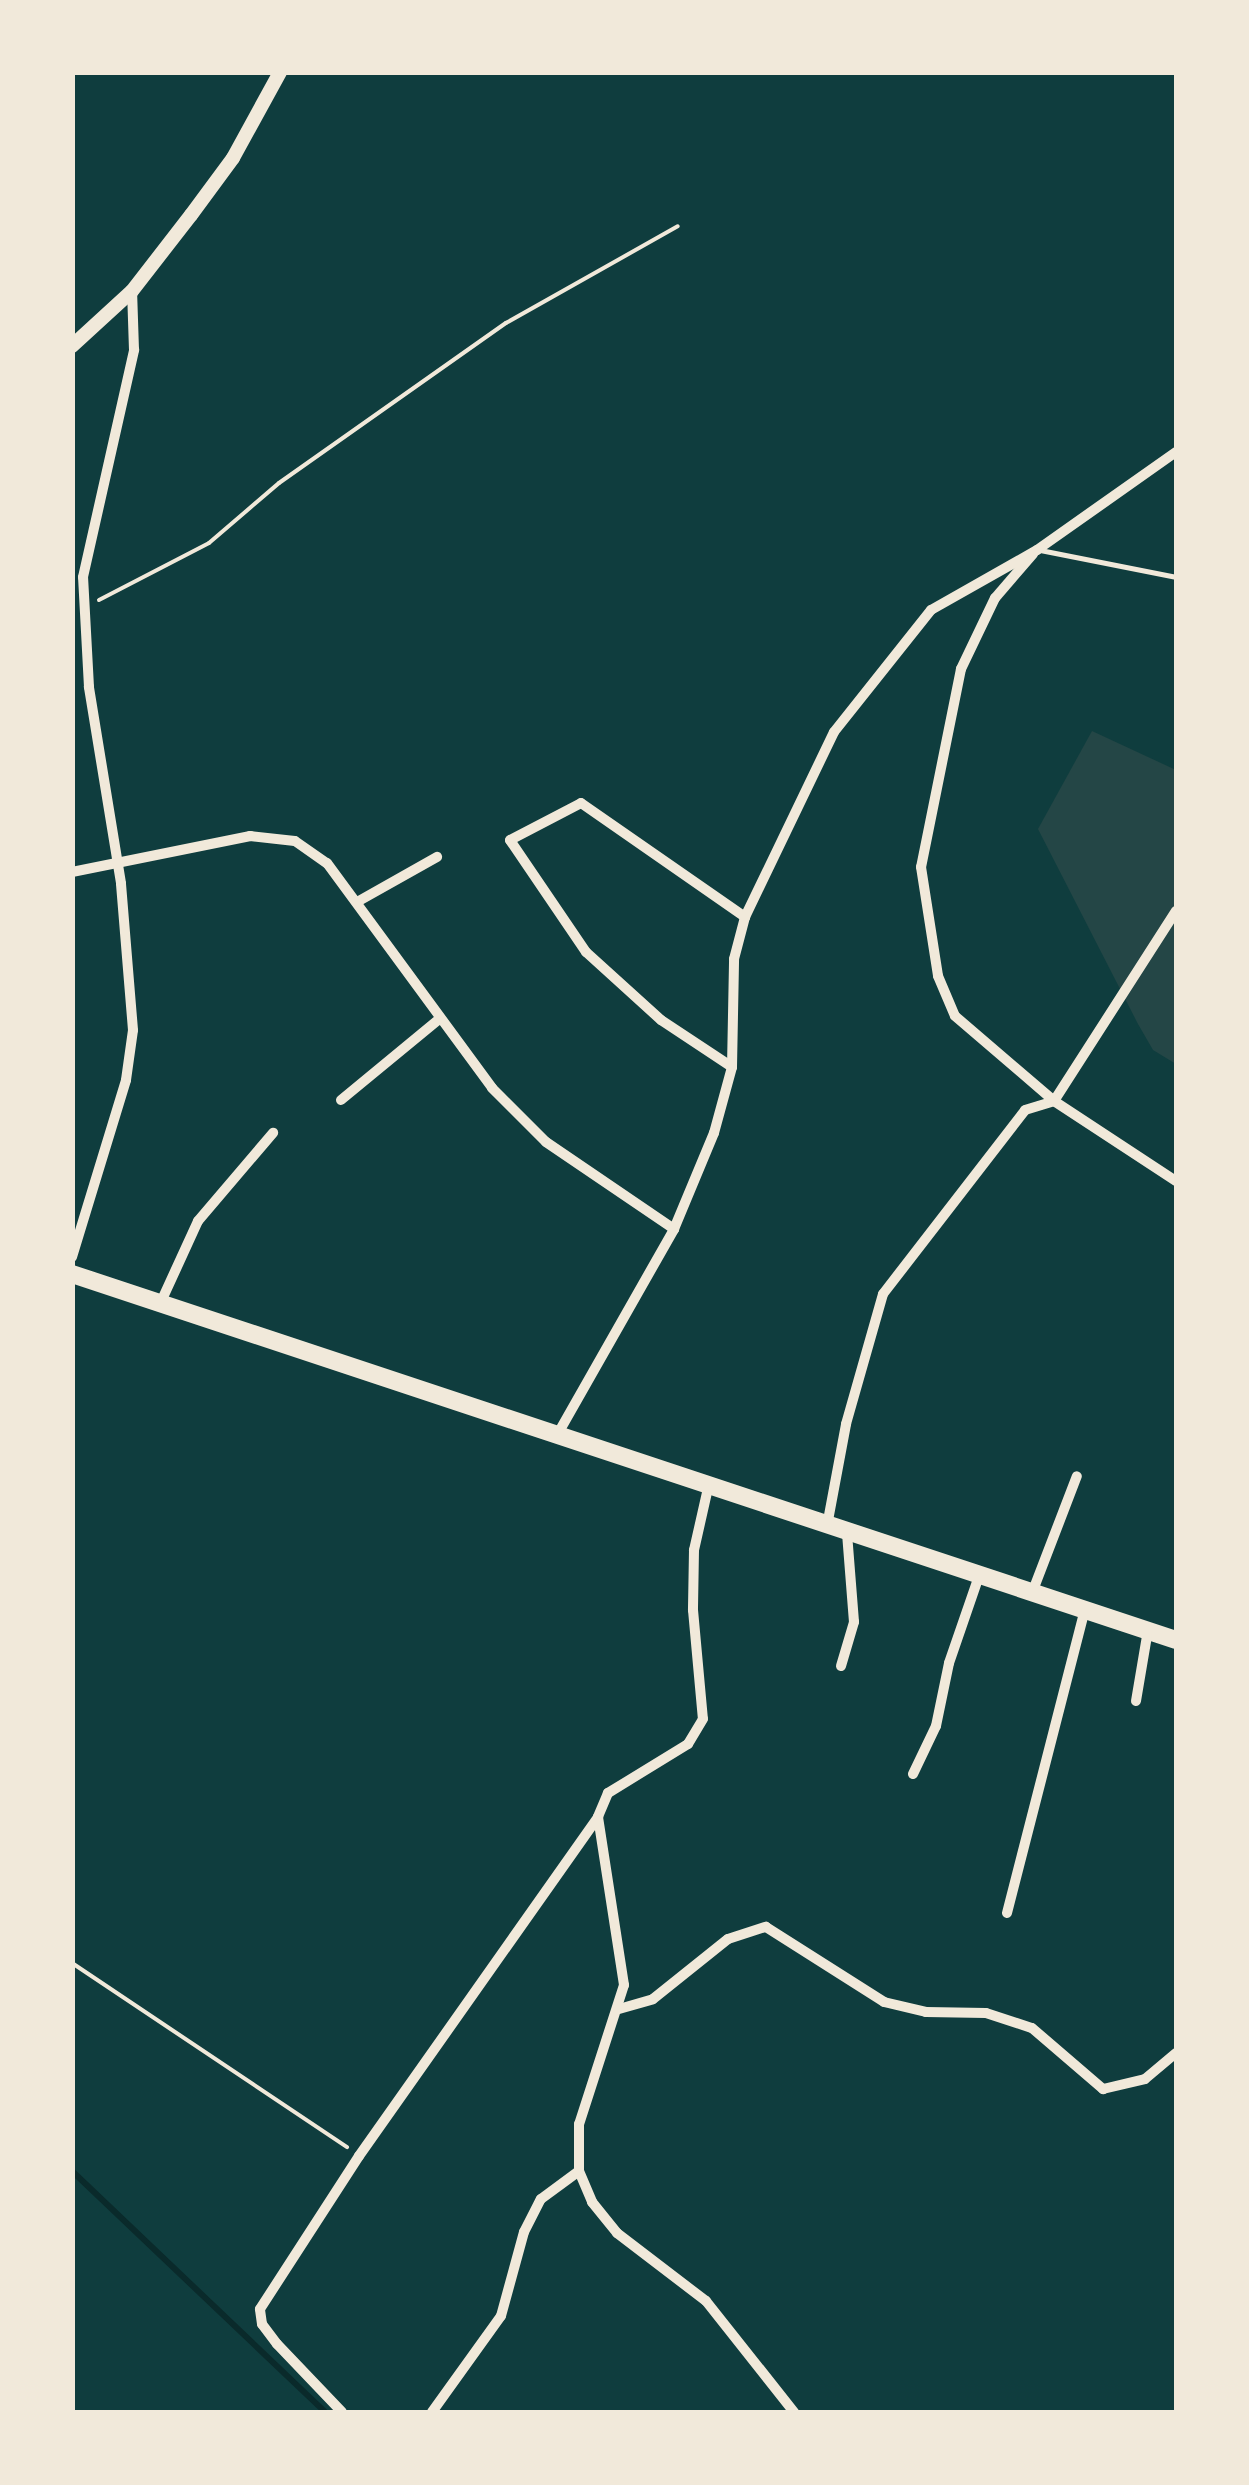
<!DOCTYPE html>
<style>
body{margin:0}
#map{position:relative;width:1249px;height:2485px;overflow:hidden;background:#0f3d3e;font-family:"Source Sans 3",sans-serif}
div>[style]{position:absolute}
.green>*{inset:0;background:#244646}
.stream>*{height:6px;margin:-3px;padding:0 3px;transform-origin:3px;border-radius:3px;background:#0a2a2b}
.path>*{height:4px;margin:-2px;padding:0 2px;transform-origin:2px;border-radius:2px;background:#f1e9da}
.service>*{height:5px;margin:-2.5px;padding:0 2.5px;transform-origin:2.5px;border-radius:2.5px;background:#f1e9da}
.minor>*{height:10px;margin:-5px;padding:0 5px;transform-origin:5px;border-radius:5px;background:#f1e9da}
.tertiary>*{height:14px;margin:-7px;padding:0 7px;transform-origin:7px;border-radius:7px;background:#f1e9da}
.primary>*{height:18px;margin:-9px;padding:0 9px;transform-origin:9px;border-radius:9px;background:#f1e9da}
span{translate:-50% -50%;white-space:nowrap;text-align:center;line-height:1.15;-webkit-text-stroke:10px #f1e9da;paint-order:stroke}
.frame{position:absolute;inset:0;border:75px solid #f1e9da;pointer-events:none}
</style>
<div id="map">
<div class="green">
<i style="clip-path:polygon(1092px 731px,1176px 770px,1176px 1064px,1153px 1050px,1138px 1024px,1038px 829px)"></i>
</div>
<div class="stream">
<i style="left:72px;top:2171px;width:349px;rotate:43.6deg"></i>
</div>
<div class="path">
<i style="left:99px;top:600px;width:124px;rotate:-27.4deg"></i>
<i style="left:209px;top:543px;width:92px;rotate:-40.6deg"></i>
<i style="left:279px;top:483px;width:278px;rotate:-35.2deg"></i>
<i style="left:506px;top:323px;width:197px;rotate:-29.4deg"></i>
<i style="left:72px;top:1963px;width:331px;rotate:33.8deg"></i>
</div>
<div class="service">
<i style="left:1040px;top:550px;width:139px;rotate:11.2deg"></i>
</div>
<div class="minor">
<i style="left:1033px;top:554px;width:58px;rotate:130.8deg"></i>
<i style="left:995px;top:598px;width:79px;rotate:115.6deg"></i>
<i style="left:961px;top:669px;width:202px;rotate:101.4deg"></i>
<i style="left:921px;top:867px;width:110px;rotate:81.1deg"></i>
<i style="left:938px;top:976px;width:43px;rotate:67deg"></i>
<i style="left:955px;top:1016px;width:130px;rotate:40.6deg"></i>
<i style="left:1054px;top:1101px;width:146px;rotate:33.3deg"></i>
<i style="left:72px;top:872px;width:182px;rotate:-11.4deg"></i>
<i style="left:250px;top:836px;width:45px;rotate:6.3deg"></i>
<i style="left:295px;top:841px;width:39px;rotate:35deg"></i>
<i style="left:327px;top:863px;width:279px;rotate:53.7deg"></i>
<i style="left:492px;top:1088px;width:76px;rotate:45deg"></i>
<i style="left:546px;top:1142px;width:155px;rotate:34.2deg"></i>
<i style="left:357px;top:902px;width:92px;rotate:-29.4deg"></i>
<i style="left:732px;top:1067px;width:85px;rotate:-146.5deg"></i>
<i style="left:661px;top:1020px;width:101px;rotate:-137.8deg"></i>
<i style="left:586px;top:952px;width:135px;rotate:-124.2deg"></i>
<i style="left:510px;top:840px;width:80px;rotate:-27.5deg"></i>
<i style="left:581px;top:803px;width:200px;rotate:34.8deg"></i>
<i style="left:341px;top:1100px;width:124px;rotate:-39.5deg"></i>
<i style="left:72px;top:1257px;width:185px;rotate:-73deg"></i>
<i style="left:126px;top:1080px;width:50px;rotate:-82deg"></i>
<i style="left:133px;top:1030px;width:147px;rotate:-94.7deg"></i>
<i style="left:121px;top:883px;width:199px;rotate:-99.3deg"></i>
<i style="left:89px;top:687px;width:110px;rotate:-93.1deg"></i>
<i style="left:83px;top:577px;width:233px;rotate:-77.3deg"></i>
<i style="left:134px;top:350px;width:59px;rotate:-91.9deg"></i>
<i style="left:160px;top:1304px;width:91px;rotate:-65.4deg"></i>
<i style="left:198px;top:1221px;width:116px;rotate:-49.6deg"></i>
<i style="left:556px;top:1437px;width:239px;rotate:-60.4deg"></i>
<i style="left:674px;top:1229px;width:104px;rotate:-67.4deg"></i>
<i style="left:714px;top:1133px;width:68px;rotate:-74.7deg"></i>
<i style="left:732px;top:1067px;width:108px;rotate:-88.9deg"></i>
<i style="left:734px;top:959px;width:43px;rotate:-75.3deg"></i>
<i style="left:745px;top:917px;width:205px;rotate:-64.3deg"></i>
<i style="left:834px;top:732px;width:156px;rotate:-51.5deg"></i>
<i style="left:931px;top:610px;width:122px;rotate:-29.5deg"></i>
<i style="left:1037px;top:550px;width:170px;rotate:-35.2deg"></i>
<i style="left:708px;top:1488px;width:64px;rotate:102.7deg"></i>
<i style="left:694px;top:1550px;width:60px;rotate:91deg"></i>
<i style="left:693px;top:1610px;width:109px;rotate:84.8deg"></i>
<i style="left:703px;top:1719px;width:29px;rotate:121deg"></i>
<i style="left:688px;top:1744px;width:94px;rotate:148.5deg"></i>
<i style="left:608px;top:1793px;width:26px;rotate:113deg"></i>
<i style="left:598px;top:1817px;width:170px;rotate:81.2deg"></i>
<i style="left:624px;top:1985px;width:146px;rotate:107.9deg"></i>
<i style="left:579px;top:2124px;width:47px;rotate:90deg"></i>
<i style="left:579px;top:2171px;width:34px;rotate:67deg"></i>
<i style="left:592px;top:2202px;width:40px;rotate:51deg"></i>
<i style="left:617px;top:2233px;width:112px;rotate:37.4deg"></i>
<i style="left:706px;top:2301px;width:142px;rotate:51.6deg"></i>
<i style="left:827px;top:1526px;width:104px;rotate:-79.4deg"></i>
<i style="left:846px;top:1424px;width:135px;rotate:-74.1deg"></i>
<i style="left:883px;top:1294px;width:232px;rotate:-52.3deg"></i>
<i style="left:1025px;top:1110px;width:30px;rotate:-17deg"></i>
<i style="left:1054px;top:1101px;width:226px;rotate:-57.3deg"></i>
<i style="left:1032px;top:1593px;width:125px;rotate:-69deg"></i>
<i style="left:841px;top:1666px;width:46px;rotate:-73.5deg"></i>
<i style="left:854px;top:1622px;width:89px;rotate:-94.5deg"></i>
<i style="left:1136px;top:1701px;width:72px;rotate:-80.4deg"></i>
<i style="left:913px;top:1774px;width:53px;rotate:-64.4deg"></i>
<i style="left:936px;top:1726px;width:64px;rotate:-78.3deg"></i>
<i style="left:949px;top:1663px;width:92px;rotate:-71deg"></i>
<i style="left:1007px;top:1913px;width:313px;rotate:-75.6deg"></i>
<i style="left:619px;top:2009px;width:35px;rotate:-16deg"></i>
<i style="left:653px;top:1999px;width:96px;rotate:-38.7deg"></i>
<i style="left:728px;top:1939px;width:40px;rotate:-18deg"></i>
<i style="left:766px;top:1927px;width:140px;rotate:32.4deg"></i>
<i style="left:884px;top:2002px;width:43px;rotate:13.4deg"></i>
<i style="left:926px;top:2012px;width:60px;rotate:1deg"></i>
<i style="left:986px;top:2013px;width:48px;rotate:18.1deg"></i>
<i style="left:1032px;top:2028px;width:94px;rotate:40.7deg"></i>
<i style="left:1103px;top:2089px;width:43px;rotate:-13.4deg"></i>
<i style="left:1145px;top:2079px;width:40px;rotate:-40deg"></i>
<i style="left:342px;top:2412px;width:94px;rotate:-133.7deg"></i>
<i style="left:277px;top:2344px;width:25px;rotate:-127deg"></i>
<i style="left:262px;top:2324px;width:15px;rotate:-98deg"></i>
<i style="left:260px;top:2309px;width:182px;rotate:-57.1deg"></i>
<i style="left:359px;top:2156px;width:415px;rotate:-54.8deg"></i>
<i style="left:432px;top:2412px;width:118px;rotate:-54.3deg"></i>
<i style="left:501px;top:2316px;width:87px;rotate:-74.7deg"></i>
<i style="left:524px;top:2232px;width:37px;rotate:-63deg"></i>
<i style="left:541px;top:2199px;width:47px;rotate:-36.4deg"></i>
</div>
<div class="tertiary">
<i style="left:72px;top:346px;width:81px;rotate:-42.5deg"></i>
<i style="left:132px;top:291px;width:96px;rotate:-52.2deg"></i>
<i style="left:191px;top:215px;width:71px;rotate:-53.6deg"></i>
<i style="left:233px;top:158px;width:98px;rotate:-61.3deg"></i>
</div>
<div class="primary">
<i style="left:72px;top:1274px;width:1163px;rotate:18.34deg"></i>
</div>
<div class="frame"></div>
</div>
